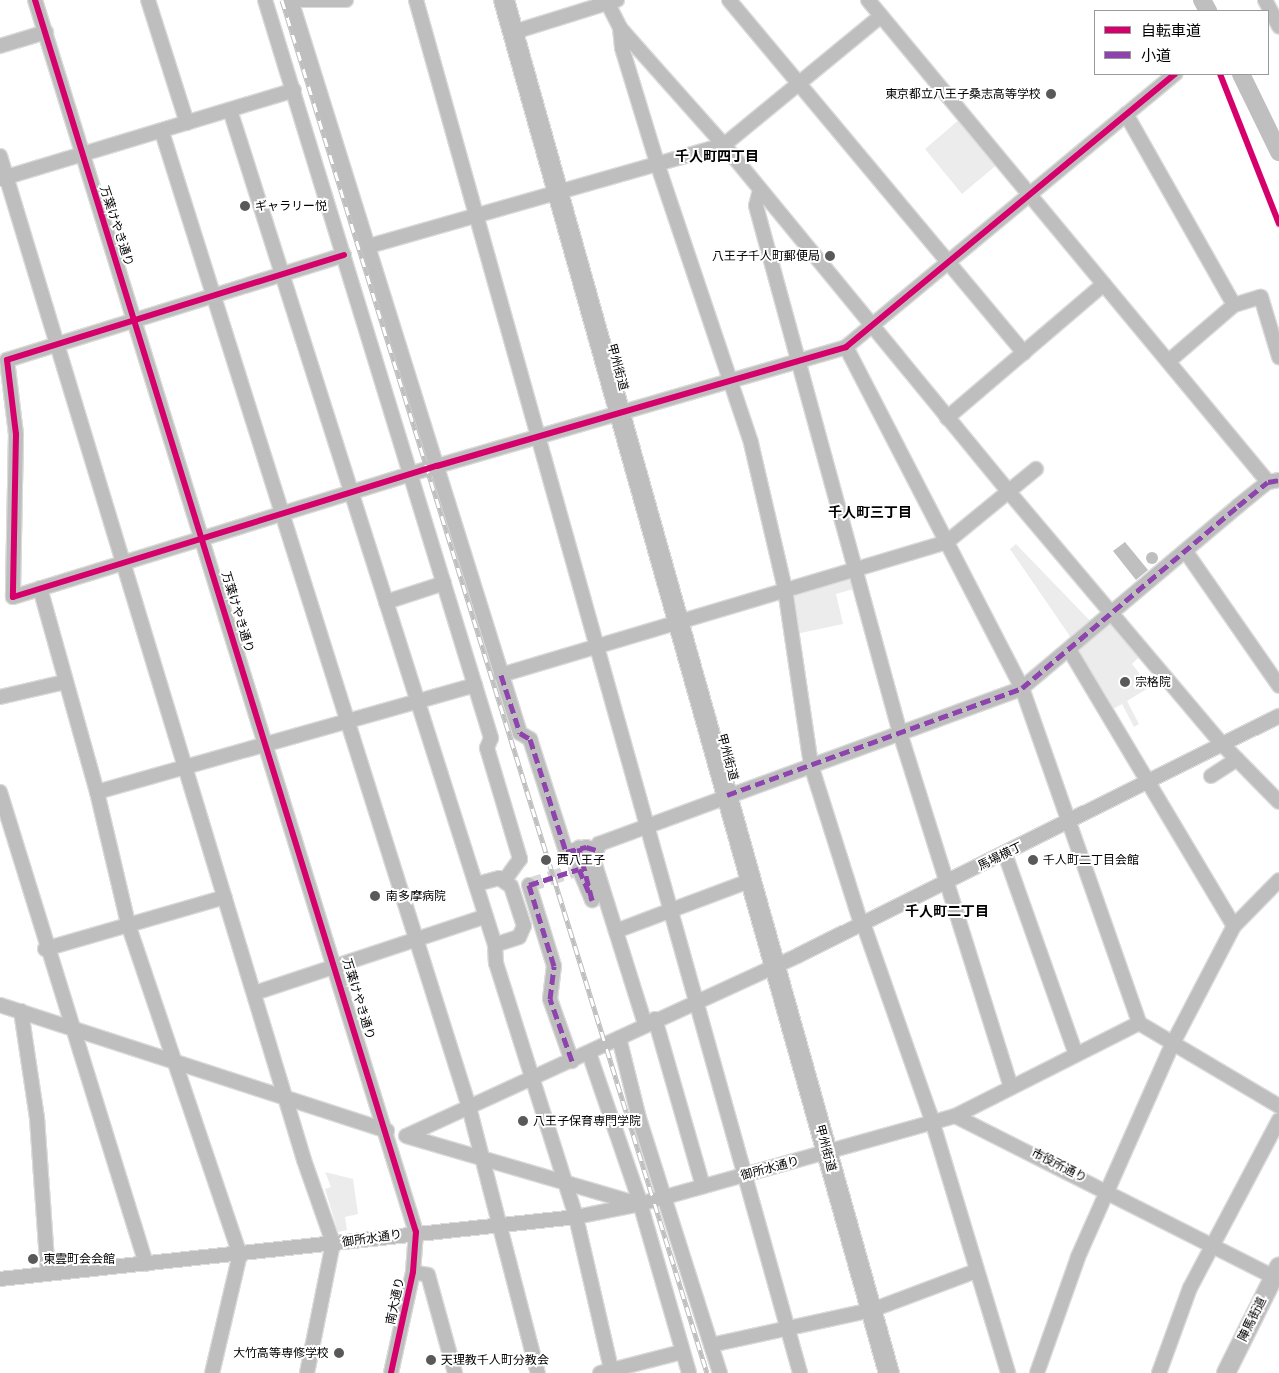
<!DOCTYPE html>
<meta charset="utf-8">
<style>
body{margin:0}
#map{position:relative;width:1279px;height:1373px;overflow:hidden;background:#fff;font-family:"Noto Sans","Noto Sans JP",sans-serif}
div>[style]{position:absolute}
.green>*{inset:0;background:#ececec}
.water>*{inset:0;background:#bfbfbf}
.round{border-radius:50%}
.river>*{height:18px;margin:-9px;padding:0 9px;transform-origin:9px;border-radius:9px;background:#bfbfbf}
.minor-tunnel>*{height:14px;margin-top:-7px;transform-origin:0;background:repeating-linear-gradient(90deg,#d9d9d9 0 14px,transparent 0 21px)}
.roads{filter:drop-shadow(1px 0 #dbdbdb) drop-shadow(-1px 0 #dbdbdb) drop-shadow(0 1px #dbdbdb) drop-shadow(0 -1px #dbdbdb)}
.minor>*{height:14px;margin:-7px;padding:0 7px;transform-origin:7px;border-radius:7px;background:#bebebe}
.major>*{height:18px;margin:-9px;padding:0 9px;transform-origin:9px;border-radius:9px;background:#bebebe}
.highway>*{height:20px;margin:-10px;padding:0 10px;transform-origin:10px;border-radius:10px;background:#bebebe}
.rail>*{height:5px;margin-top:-2.5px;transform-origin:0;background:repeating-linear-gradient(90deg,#fff 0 9px,#bebebe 0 18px);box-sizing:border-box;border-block:1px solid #bebebe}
.quiet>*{height:5px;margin-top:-2.5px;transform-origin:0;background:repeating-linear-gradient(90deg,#8e44ad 0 10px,transparent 0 15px)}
.cycleway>*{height:6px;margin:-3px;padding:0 3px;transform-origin:3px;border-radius:3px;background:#d6006c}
.dots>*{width:14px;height:14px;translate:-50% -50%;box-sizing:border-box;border:2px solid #fff;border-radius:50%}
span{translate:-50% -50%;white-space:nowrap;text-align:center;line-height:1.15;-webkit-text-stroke:4px #fff;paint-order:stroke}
.poi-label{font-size:12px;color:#000}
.right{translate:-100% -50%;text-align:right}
.left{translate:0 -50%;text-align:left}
.street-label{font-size:12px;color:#000}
.neighbourhood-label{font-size:14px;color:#000;font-weight:700}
.legend{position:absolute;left:1094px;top:10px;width:175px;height:65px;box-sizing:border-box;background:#fff;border:1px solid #999;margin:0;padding:6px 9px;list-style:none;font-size:15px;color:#000}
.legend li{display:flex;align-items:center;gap:10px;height:25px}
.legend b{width:25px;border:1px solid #999}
</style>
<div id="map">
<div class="green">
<i style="clip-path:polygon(961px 118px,999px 163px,962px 194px,925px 149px)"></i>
<i style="clip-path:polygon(1016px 544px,1096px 627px,1108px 616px,1141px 655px,1132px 664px,1150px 687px,1127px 701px,1139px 724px,1134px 727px,1122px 704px,1106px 713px,1070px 651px,1076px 645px,1010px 549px)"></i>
<i style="clip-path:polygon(847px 576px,855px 579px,857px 588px,836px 594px,843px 624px,796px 634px,790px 591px)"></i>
<i style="clip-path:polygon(325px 1172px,353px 1179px,358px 1214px,345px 1217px,347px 1230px,338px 1232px,325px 1189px,331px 1187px)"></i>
</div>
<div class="water">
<i style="clip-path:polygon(1125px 542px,1148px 570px,1136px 580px,1113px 551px)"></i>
<i class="round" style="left:1146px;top:552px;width:12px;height:12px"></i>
</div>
<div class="river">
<i style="left:1202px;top:0;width:13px;rotate:61deg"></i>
<i style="left:1241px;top:74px;width:87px;rotate:64deg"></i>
</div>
<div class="minor-tunnel">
<i style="left:529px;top:885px;width:52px;rotate:-17.7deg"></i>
</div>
<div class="roads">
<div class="minor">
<i style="left:35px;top:0;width:1290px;rotate:72.82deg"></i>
<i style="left:416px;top:1232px;width:40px;rotate:94.3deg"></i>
<i style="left:413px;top:1272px;width:103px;rotate:102.3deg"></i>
<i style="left:148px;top:0;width:129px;rotate:72.4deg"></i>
<i style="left:265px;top:0;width:772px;rotate:72.97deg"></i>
<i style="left:491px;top:738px;width:11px;rotate:112deg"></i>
<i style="left:487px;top:748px;width:116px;rotate:73.4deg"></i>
<i style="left:520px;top:859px;width:26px;rotate:126deg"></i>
<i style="left:291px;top:0;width:768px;rotate:72.65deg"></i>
<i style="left:520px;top:733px;width:12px;rotate:31deg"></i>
<i style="left:530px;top:739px;width:119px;rotate:72.3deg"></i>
<i style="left:566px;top:852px;width:21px;rotate:-14deg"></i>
<i style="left:586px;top:847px;width:10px;rotate:17deg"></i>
<i style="left:301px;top:0;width:45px"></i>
<i style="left:416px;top:0;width:1426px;rotate:74.37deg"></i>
<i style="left:606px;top:0;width:31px;rotate:63deg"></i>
<i style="left:620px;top:28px;width:157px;rotate:48.4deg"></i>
<i style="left:724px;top:145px;width:449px;rotate:50.6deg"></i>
<i style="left:1009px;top:492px;width:330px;rotate:49.8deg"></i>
<i style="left:1222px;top:744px;width:81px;rotate:45.5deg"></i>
<i style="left:729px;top:0;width:460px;rotate:50.1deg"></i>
<i style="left:868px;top:0;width:626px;rotate:50.31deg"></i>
<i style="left:1265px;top:0;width:30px;rotate:62deg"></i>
<i style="left:620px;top:28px;width:20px;rotate:84deg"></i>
<i style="left:622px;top:48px;width:123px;rotate:73deg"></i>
<i style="left:658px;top:166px;width:292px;rotate:71.4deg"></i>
<i style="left:751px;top:443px;width:150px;rotate:76.9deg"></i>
<i style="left:785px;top:589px;width:178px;rotate:81.6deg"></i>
<i style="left:811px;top:765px;width:167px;rotate:72.5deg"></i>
<i style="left:514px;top:32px;width:108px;rotate:-17.3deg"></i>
<i style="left:0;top:46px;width:48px;rotate:-16.9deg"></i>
<i style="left:230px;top:110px;width:876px;rotate:72.39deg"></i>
<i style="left:495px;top:945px;width:18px;rotate:87deg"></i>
<i style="left:496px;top:963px;width:266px;rotate:72.5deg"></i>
<i style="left:576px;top:1217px;width:160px;rotate:77deg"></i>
<i style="left:1126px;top:114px;width:219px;rotate:60.5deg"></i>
<i style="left:1234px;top:305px;width:86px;rotate:139.3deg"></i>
<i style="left:162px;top:132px;width:1022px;rotate:72.52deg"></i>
<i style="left:469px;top:1107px;width:275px;rotate:75.5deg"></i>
<i style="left:0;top:156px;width:1049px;rotate:73.15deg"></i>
<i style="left:304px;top:1160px;width:88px;rotate:70.7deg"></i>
<i style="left:333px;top:1243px;width:133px;rotate:101.3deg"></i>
<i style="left:0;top:179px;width:307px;rotate:-16.8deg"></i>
<i style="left:760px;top:190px;width:16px;rotate:104deg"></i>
<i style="left:756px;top:206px;width:546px;rotate:74.72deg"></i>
<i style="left:900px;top:733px;width:369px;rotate:72.6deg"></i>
<i style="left:369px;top:246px;width:369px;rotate:-15.9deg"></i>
<i style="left:724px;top:145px;width:203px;rotate:-39.4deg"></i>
<i style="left:344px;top:255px;width:353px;rotate:162.7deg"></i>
<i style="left:7px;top:360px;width:75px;rotate:83.1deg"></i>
<i style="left:16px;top:434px;width:163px;rotate:91.1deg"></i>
<i style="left:13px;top:597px;width:444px;rotate:-17.2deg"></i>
<i style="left:437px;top:466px;width:426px;rotate:-16.2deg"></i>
<i style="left:846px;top:347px;width:428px;rotate:-39.7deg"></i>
<i style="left:1234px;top:305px;width:28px;rotate:-17deg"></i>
<i style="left:1261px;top:297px;width:63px;rotate:73.3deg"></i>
<i style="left:846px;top:347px;width:384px;rotate:62.7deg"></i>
<i style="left:1022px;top:688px;width:355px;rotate:70.7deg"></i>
<i style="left:1139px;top:1023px;width:163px;rotate:30.7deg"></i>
<i style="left:947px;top:418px;width:206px;rotate:-40.5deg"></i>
<i style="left:1186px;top:552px;width:163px;rotate:55.2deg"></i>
<i style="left:40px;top:588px;width:212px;rotate:74.4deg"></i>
<i style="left:97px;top:792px;width:139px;rotate:76.7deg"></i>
<i style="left:129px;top:927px;width:345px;rotate:71.3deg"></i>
<i style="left:240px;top:1254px;width:122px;rotate:103.2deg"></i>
<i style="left:386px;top:602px;width:61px;rotate:-18.1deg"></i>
<i style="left:1070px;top:651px;width:320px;rotate:59.2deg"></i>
<i style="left:501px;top:675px;width:465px;rotate:-16.6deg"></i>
<i style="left:947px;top:542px;width:115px;rotate:-39.4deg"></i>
<i style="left:0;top:697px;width:67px;rotate:-13deg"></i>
<i style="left:1211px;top:776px;width:31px;rotate:-33deg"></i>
<i style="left:0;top:792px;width:494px;rotate:72.8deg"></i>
<i style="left:97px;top:792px;width:393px;rotate:-15.8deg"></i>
<i style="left:1005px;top:854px;width:212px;rotate:70.5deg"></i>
<i style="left:579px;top:869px;width:34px;rotate:67deg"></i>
<i style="left:592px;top:900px;width:54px;rotate:-104deg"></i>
<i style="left:477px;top:884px;width:23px;rotate:-15deg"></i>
<i style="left:499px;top:878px;width:14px;rotate:34deg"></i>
<i style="left:511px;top:886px;width:42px;rotate:72deg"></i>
<i style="left:524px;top:926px;width:12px;rotate:114deg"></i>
<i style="left:519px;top:937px;width:25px;rotate:162deg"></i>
<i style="left:529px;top:885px;width:85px;rotate:72.8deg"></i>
<i style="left:554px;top:966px;width:33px;rotate:97deg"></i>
<i style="left:550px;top:999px;width:66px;rotate:70.5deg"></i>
<i style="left:863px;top:923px;width:202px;rotate:70.7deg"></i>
<i style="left:930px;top:1114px;width:270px;rotate:73.2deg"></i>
<i style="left:616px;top:931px;width:145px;rotate:-20.6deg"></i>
<i style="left:45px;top:949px;width:187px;rotate:-16.1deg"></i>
<i style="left:255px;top:993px;width:243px;rotate:-18.4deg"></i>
<i style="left:0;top:1005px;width:407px;rotate:18deg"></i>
<i style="left:21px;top:1011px;width:108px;rotate:81.5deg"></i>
<i style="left:37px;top:1118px;width:156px;rotate:86deg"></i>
<i style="left:655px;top:1019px;width:174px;rotate:74deg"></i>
<i style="left:645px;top:1024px;width:171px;rotate:-107.4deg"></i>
<i style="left:594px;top:861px;width:18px;rotate:-74deg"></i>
<i style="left:599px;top:844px;width:451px;rotate:-20.2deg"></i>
<i style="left:1022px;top:688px;width:282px;rotate:-40.1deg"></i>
<i style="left:1238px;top:506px;width:38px;rotate:-39deg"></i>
<i style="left:1268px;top:482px;width:11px;rotate:-10deg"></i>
<i style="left:619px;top:1038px;width:82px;rotate:76deg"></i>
<i style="left:639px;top:1118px;width:268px;rotate:72.4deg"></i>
<i style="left:589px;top:1053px;width:151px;rotate:71.1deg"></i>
<i style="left:638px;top:1196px;width:184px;rotate:73.9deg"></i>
<i style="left:955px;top:1116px;width:206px;rotate:-26.8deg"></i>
<i style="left:408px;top:1135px;width:430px;rotate:-24.7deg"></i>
<i style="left:799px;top:955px;width:536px;rotate:-26.47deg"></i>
<i style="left:406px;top:1136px;width:243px;rotate:16.3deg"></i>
<i style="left:413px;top:1272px;width:15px;rotate:11deg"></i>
<i style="left:428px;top:1275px;width:102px;rotate:74.6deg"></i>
<i style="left:0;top:1279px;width:579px;rotate:-6.14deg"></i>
<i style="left:576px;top:1217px;width:65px;rotate:-11.5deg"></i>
<i style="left:640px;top:1204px;width:327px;rotate:-15.6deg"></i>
<i style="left:955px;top:1116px;width:363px;rotate:26.8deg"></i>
<i style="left:711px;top:1345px;width:165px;rotate:-12.3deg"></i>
<i style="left:872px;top:1310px;width:111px;rotate:-20.6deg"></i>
<i style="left:600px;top:1373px;width:85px;rotate:-14.4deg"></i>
<i style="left:1037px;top:1373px;width:123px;rotate:-70.5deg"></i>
<i style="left:1078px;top:1257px;width:234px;rotate:-66.1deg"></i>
<i style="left:1173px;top:1043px;width:132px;rotate:-62.5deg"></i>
<i style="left:1234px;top:926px;width:64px;rotate:-45.6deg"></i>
<i style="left:1159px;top:1373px;width:90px;rotate:-70deg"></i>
<i style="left:1190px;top:1288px;width:190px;rotate:-62.1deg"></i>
</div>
<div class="major">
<i style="left:1226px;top:1373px;width:119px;rotate:-63.6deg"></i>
</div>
<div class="highway">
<i style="left:504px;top:0;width:1426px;rotate:74.34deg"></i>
</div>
</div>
<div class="rail">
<i style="left:282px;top:0;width:1437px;rotate:72.8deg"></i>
</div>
<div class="quiet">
<i style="left:501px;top:675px;width:61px;rotate:71.9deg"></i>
<i style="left:520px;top:733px;width:12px;rotate:31deg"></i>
<i style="left:530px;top:739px;width:119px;rotate:72.3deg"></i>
<i style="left:566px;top:852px;width:21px;rotate:-14deg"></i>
<i style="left:586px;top:847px;width:10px;rotate:17deg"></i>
<i style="left:727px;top:795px;width:314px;rotate:-19.9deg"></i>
<i style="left:1022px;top:688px;width:282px;rotate:-40.1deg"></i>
<i style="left:1238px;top:506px;width:38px;rotate:-39deg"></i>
<i style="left:1268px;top:482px;width:11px;rotate:-10deg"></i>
<i style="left:572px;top:1061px;width:66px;rotate:-109.5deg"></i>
<i style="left:550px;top:999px;width:33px;rotate:-83deg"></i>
<i style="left:554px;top:966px;width:85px;rotate:-107.2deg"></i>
<i style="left:529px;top:885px;width:52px;rotate:-17.7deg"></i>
<i style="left:579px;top:869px;width:34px;rotate:67deg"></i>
<i style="left:592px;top:900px;width:54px;rotate:-104deg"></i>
</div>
<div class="cycleway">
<i style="left:35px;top:0;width:1290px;rotate:72.82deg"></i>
<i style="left:416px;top:1232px;width:40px;rotate:94.3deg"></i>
<i style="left:413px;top:1272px;width:103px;rotate:102.3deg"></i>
<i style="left:1220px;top:74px;width:161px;rotate:68.5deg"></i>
<i style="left:344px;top:255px;width:353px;rotate:162.7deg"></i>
<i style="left:7px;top:360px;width:75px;rotate:83.1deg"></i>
<i style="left:16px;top:434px;width:163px;rotate:91.1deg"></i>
<i style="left:13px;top:597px;width:444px;rotate:-17.2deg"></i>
<i style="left:437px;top:466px;width:426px;rotate:-16.2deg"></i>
<i style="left:846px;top:347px;width:428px;rotate:-39.7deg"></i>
</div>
<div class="dots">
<i style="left:1051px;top:94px;background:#595959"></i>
<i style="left:245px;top:206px;background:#595959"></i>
<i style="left:830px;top:256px;background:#595959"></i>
<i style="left:1125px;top:682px;background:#595959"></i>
<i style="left:546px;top:860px;background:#595959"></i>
<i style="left:1033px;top:860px;background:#595959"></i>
<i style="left:375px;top:896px;background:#595959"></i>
<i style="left:523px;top:1121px;background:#595959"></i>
<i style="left:33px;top:1259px;background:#595959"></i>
<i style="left:339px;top:1353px;background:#595959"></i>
<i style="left:431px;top:1360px;background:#595959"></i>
</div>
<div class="poi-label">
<span class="right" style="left:1041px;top:94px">東京都立八王子桑志高等学校</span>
<span class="left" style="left:255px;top:206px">ギャラリー悦</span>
<span class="right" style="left:820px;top:256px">八王子千人町郵便局</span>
<span class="left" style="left:1135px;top:682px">宗格院</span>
<span class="left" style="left:557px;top:860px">西八王子</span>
<span class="left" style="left:1043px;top:860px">千人町二丁目会館</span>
<span class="left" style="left:386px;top:896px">南多摩病院</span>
<span class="left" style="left:533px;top:1121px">八王子保育専門学院</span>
<span class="left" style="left:43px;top:1259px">東雲町会会館</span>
<span class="right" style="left:329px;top:1353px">大竹高等専修学校</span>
<span class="left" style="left:441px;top:1360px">天理教千人町分教会</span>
</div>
<div class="street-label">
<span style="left:117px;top:226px;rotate:72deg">万葉けやき通り</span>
<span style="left:618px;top:367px;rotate:75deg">甲州街道</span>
<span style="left:238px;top:612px;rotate:73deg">万葉けやき通り</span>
<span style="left:728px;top:757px;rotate:75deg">甲州街道</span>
<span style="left:1000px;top:856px;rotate:-26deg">馬場横丁</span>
<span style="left:359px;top:999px;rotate:73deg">万葉けやき通り</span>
<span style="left:826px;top:1148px;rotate:75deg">甲州街道</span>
<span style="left:1059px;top:1165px;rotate:27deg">市役所通り</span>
<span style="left:770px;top:1168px;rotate:-15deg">御所水通り</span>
<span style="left:372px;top:1238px;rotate:-8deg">御所水通り</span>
<span style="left:395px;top:1301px;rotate:-78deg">南大通り</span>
<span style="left:1252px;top:1319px;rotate:-64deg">陣馬街道</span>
</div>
<div class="neighbourhood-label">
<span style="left:717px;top:156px">千人町四丁目</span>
<span style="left:870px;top:512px">千人町三丁目</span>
<span style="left:947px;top:911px">千人町二丁目</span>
</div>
<ul class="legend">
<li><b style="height:6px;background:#d6006c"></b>自転車道</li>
<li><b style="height:6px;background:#8e44ad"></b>小道</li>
</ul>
</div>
